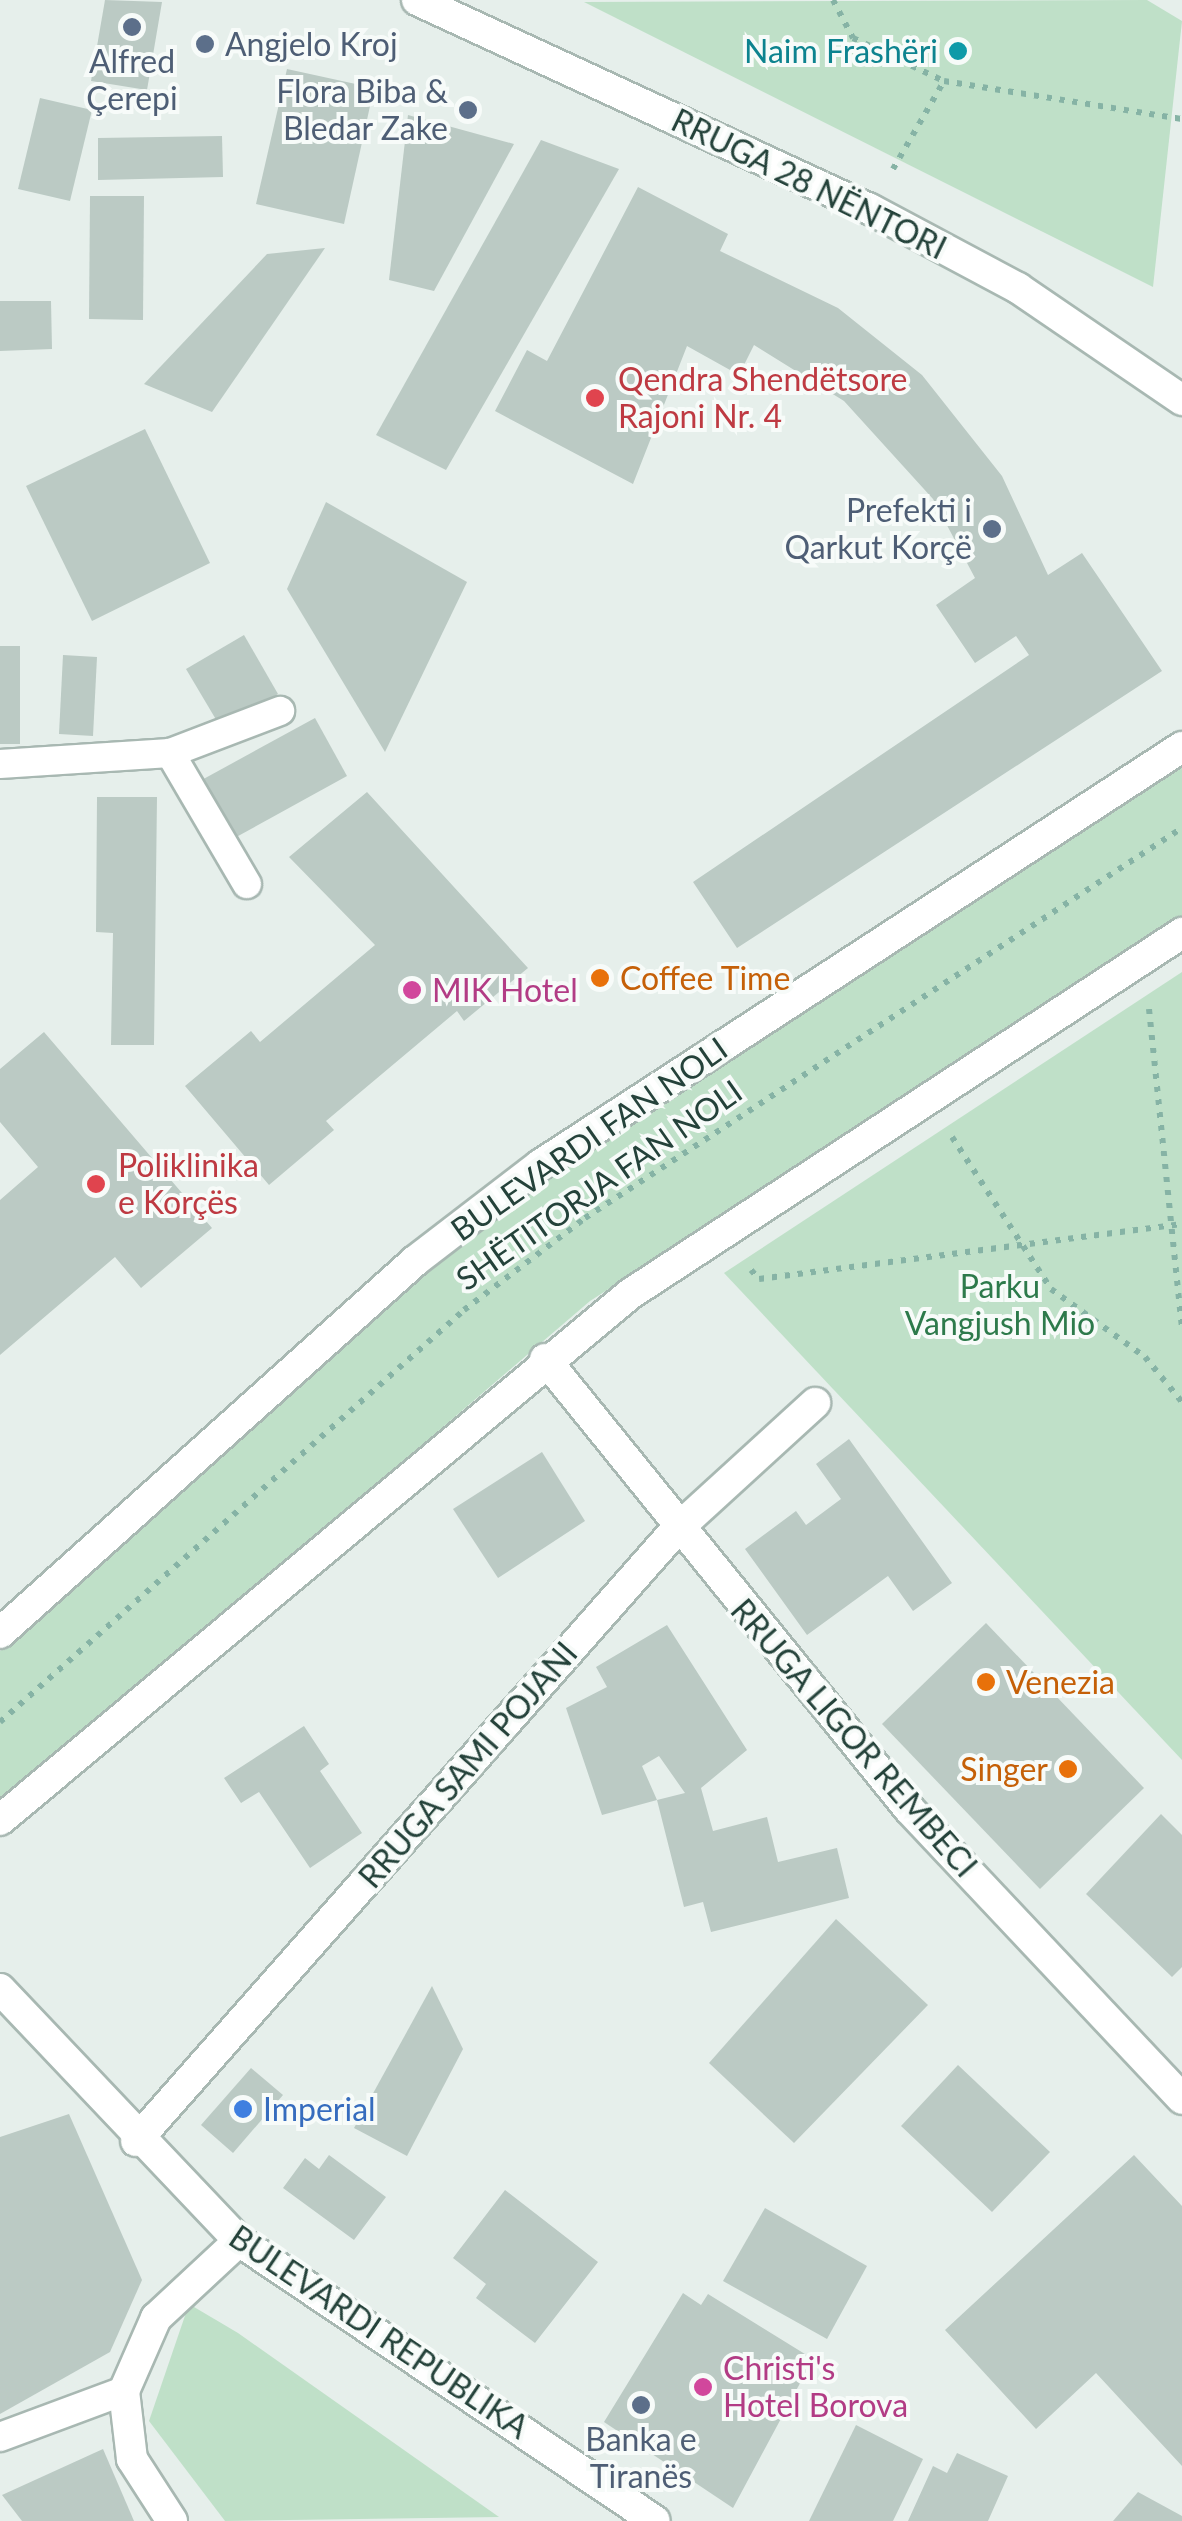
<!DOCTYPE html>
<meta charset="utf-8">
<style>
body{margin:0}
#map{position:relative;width:1182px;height:2521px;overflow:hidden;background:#e6efeb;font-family:Lato,sans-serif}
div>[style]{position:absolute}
.green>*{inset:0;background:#bfe0c8}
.building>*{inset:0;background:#bbcac4}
.path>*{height:6px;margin-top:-3px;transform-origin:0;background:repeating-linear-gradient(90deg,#86b3a5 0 5px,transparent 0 13px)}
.roads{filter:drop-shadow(2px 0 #a8b8b2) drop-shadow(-2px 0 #a8b8b2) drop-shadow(0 2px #a8b8b2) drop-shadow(0 -2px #a8b8b2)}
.service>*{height:28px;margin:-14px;padding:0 14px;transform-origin:14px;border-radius:14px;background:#fff}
.minor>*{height:30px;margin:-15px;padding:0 15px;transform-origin:15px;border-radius:15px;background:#fff}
.tertiary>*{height:30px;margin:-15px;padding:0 15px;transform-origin:15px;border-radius:15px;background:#fff}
.secondary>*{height:30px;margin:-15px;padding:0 15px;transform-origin:15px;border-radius:15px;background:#fff}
.dots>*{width:28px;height:28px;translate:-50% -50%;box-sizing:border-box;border:5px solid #f7fbf9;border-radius:50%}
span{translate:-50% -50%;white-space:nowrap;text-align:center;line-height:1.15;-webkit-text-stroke:8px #f7fbf9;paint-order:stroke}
.service-label{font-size:32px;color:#4e5e75}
.left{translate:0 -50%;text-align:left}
.right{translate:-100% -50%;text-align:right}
.culture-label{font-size:32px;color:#0d838f}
.street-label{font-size:32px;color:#24423a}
.health-label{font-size:32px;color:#be3a42}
.food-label{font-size:32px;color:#c56008}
.hotel-label{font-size:32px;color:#b23c85}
.park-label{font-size:32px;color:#2d7a4b}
.shop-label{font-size:32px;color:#366cbe}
</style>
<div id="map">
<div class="green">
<i style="clip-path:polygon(1147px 0,1182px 21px,1153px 287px,584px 2px)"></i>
<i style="clip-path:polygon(1182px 762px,1182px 921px,590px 1301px,0 1807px,0 1651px,408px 1280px,622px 1126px)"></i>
<i style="clip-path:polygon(1182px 972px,1182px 1760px,724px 1273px)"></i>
<i style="clip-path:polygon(189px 2304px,238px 2333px,499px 2517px,225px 2521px,149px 2421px)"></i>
</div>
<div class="building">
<i style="clip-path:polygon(105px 0,162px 2px,147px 90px,91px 81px)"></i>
<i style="clip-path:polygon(287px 69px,374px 88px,344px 224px,256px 204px)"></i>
<i style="clip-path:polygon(40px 98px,92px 110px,70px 201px,18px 189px)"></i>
<i style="clip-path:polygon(408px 115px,514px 144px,434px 291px,389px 280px)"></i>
<i style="clip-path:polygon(222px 136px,223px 177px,98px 180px,98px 138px)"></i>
<i style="clip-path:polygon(541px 140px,619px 169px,446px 470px,376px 435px)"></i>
<i style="clip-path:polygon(638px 187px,728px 234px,720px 251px,838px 308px,922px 375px,1002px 476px,1048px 575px,1082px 553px,1162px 671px,737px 948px,693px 882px,1029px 655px,1016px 636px,975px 663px,936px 605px,975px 578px,933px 499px,844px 401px,754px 345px,739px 375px,687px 346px,633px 484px,495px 411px,527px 350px,547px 361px)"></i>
<i style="clip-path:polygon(90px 196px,144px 196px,143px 320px,89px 319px)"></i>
<i style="clip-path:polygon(325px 248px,212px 412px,144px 384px,267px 254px)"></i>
<i style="clip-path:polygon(0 301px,51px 301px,52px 349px,0 351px)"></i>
<i style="clip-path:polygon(145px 429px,210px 563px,92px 621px,26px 486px)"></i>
<i style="clip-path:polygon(326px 502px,467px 582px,385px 752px,287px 589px)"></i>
<i style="clip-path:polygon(244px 635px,278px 694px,221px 728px,186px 669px)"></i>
<i style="clip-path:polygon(0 646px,20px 646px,20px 744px,0 744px)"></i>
<i style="clip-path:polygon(63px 655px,97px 657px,93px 736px,59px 734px)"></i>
<i style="clip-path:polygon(315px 718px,347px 776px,229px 841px,198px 782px)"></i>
<i style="clip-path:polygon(367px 792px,528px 968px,464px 1021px,457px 1011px,326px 1121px,334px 1130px,269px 1185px,185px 1086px,251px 1031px,260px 1042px,375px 945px,289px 857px)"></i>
<i style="clip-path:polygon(97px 797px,157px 797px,154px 1045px,111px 1045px,113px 933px,96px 932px)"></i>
<i style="clip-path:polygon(44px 1032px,212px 1228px,141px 1288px,115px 1257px,0 1355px,0 1200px,38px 1167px,0 1122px,0 1069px)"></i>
<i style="clip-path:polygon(849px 1439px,952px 1583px,913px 1611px,888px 1576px,807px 1635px,745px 1549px,796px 1511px,806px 1525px,841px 1499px,816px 1464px)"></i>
<i style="clip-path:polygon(542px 1452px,585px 1521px,498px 1578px,453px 1509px)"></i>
<i style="clip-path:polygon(986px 1623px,1144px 1788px,1040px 1889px,882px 1724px)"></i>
<i style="clip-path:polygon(667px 1625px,747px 1750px,701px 1788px,713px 1831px,767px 1817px,778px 1862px,837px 1848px,849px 1898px,711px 1932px,703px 1902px,684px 1907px,657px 1800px,685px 1793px,659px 1756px,642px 1766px,657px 1800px,602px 1815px,566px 1708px,607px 1687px,596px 1667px)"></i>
<i style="clip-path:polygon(304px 1726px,329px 1764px,320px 1771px,362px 1833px,310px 1868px,259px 1792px,241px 1803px,224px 1778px)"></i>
<i style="clip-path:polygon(1161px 1814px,1182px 1835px,1182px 1967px,1172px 1977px,1086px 1894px)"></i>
<i style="clip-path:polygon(836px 1919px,928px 2005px,794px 2143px,709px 2063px)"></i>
<i style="clip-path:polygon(432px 1986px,463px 2049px,407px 2156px,354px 2128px)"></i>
<i style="clip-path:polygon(958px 2065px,1050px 2152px,992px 2212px,901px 2126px)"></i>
<i style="clip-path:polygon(251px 2068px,283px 2095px,233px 2153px,201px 2125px)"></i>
<i style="clip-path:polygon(69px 2114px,142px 2280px,110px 2352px,0 2414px,0 2137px)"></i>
<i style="clip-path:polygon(329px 2155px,386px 2197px,354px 2240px,283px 2188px,305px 2158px,319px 2169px)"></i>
<i style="clip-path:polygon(1134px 2155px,1182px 2206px,1182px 2466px,1096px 2373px,1036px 2429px,945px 2330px)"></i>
<i style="clip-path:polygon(505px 2190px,598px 2262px,535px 2343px,476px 2298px,486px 2284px,453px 2258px)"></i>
<i style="clip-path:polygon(765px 2208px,867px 2266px,827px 2339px,723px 2281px)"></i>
<i style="clip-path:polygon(683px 2293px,701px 2305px,708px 2294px,813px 2359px,733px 2508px,604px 2422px)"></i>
<i style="clip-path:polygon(856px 2425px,923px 2459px,893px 2521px,809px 2521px)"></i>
<i style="clip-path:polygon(103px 2449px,134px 2521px,22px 2521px,2px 2495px)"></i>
<i style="clip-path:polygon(957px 2453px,1008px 2476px,988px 2521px,908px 2521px,933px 2466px,947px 2473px)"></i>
<i style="clip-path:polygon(1138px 2492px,1182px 2516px,1182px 2521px,1113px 2521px)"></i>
</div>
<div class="path">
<i style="left:833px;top:0;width:43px;rotate:62.2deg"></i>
<i style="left:853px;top:38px;width:101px;rotate:25.3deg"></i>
<i style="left:893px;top:169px;width:102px;rotate:-59.9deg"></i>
<i style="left:944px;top:81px;width:241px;rotate:9.1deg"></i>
<i style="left:1149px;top:1009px;width:324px;rotate:84.1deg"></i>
<i style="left:952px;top:1137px;width:181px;rotate:56.9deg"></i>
<i style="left:1051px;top:1289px;width:116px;rotate:35.9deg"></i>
<i style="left:1145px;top:1357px;width:58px;rotate:50.6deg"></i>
<i style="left:751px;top:1270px;width:12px;rotate:48deg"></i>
<i style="left:759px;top:1279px;width:427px;rotate:-7.4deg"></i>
<i style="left:0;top:1722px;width:621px;rotate:-41.6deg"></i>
<i style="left:464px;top:1310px;width:152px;rotate:-37.2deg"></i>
<i style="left:585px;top:1218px;width:713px;rotate:-33.16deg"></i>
</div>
<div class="roads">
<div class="service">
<i style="left:170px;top:753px;width:118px;rotate:-20.9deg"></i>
<i style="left:0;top:764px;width:170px;rotate:-3.7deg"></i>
<i style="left:170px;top:753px;width:152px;rotate:59.6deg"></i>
<i style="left:0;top:2437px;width:132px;rotate:-20.4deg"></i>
</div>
<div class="minor">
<i style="left:545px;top:1359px;width:580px;rotate:51.02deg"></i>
<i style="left:910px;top:1810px;width:397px;rotate:46.7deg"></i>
<i style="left:136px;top:2141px;width:814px;rotate:-48.54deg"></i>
<i style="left:675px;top:1531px;width:190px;rotate:-42.4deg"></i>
<i style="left:172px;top:2521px;width:74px;rotate:-122.8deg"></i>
<i style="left:132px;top:2459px;width:68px;rotate:-96.7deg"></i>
<i style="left:124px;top:2391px;width:80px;rotate:-66.3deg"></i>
<i style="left:156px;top:2318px;width:113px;rotate:-42.9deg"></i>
</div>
<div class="tertiary">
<i style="left:0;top:1989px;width:347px;rotate:46.5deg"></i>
<i style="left:239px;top:2241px;width:501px;rotate:33.94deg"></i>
</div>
<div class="secondary">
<i style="left:417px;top:0;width:499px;rotate:24.8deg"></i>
<i style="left:870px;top:209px;width:168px;rotate:28.1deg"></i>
<i style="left:1018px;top:288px;width:199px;rotate:34.3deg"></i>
<i style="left:0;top:1633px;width:557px;rotate:-41.87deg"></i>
<i style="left:415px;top:1261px;width:158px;rotate:-37.5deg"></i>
<i style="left:540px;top:1165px;width:766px;rotate:-33.07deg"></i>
<i style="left:0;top:1820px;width:821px;rotate:-39.86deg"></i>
<i style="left:630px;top:1294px;width:660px;rotate:-33.18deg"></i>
</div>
</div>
<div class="dots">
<i style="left:132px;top:27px;background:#5c6f8a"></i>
<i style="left:205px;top:44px;background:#5c6f8a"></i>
<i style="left:958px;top:51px;background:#0f9aa8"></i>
<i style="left:468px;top:110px;background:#5c6f8a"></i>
<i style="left:595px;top:398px;background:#e0444e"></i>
<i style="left:992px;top:529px;background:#5c6f8a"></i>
<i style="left:600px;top:978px;background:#e8710a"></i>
<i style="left:412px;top:990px;background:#d1479c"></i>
<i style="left:96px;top:1184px;background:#e0444e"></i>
<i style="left:986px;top:1682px;background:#e8710a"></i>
<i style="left:1068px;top:1769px;background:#e8710a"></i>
<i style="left:243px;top:2109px;background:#3f7fe0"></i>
<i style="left:703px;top:2387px;background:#d1479c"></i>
<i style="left:641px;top:2405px;background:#5c6f8a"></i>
</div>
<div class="service-label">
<span class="left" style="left:225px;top:44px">Angjelo Kroj</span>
<span style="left:132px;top:80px">Alfred<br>Çerepi</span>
<span class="right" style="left:448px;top:110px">Flora Biba &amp;<br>Bledar Zake</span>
<span class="right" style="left:972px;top:529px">Prefekti i<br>Qarkut Korçë</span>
<span style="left:641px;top:2458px">Banka e<br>Tiranës</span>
</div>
<div class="culture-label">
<span class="right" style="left:938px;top:51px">Naim Frashëri</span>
</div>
<div class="street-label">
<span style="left:809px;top:184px;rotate:26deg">RRUGA 28 NËNTORI</span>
<span style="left:589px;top:1139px;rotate:-35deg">BULEVARDI FAN NOLI</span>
<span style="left:599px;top:1185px;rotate:-35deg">SHËTITORJA FAN NOLI</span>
<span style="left:854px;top:1738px;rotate:49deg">RRUGA LIGOR REMBECI</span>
<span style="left:468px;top:1765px;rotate:-49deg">RRUGA SAMI POJANI</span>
<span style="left:379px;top:2332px;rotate:34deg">BULEVARDI REPUBLIKA</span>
</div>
<div class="health-label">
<span class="left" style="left:618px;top:398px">Qendra Shendëtsore<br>Rajoni Nr. 4</span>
<span class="left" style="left:118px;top:1184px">Poliklinika<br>e Korçës</span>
</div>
<div class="food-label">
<span class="left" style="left:620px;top:978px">Coffee Time</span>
<span class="left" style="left:1006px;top:1682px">Venezia</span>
<span class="right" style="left:1048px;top:1769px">Singer</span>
</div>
<div class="hotel-label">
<span class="left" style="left:432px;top:990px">MIK Hotel</span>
<span class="left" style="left:723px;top:2387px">Christi's<br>Hotel Borova</span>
</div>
<div class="park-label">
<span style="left:1000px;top:1305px">Parku<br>Vangjush Mio</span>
</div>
<div class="shop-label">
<span class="left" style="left:263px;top:2109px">Imperial</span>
</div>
</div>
